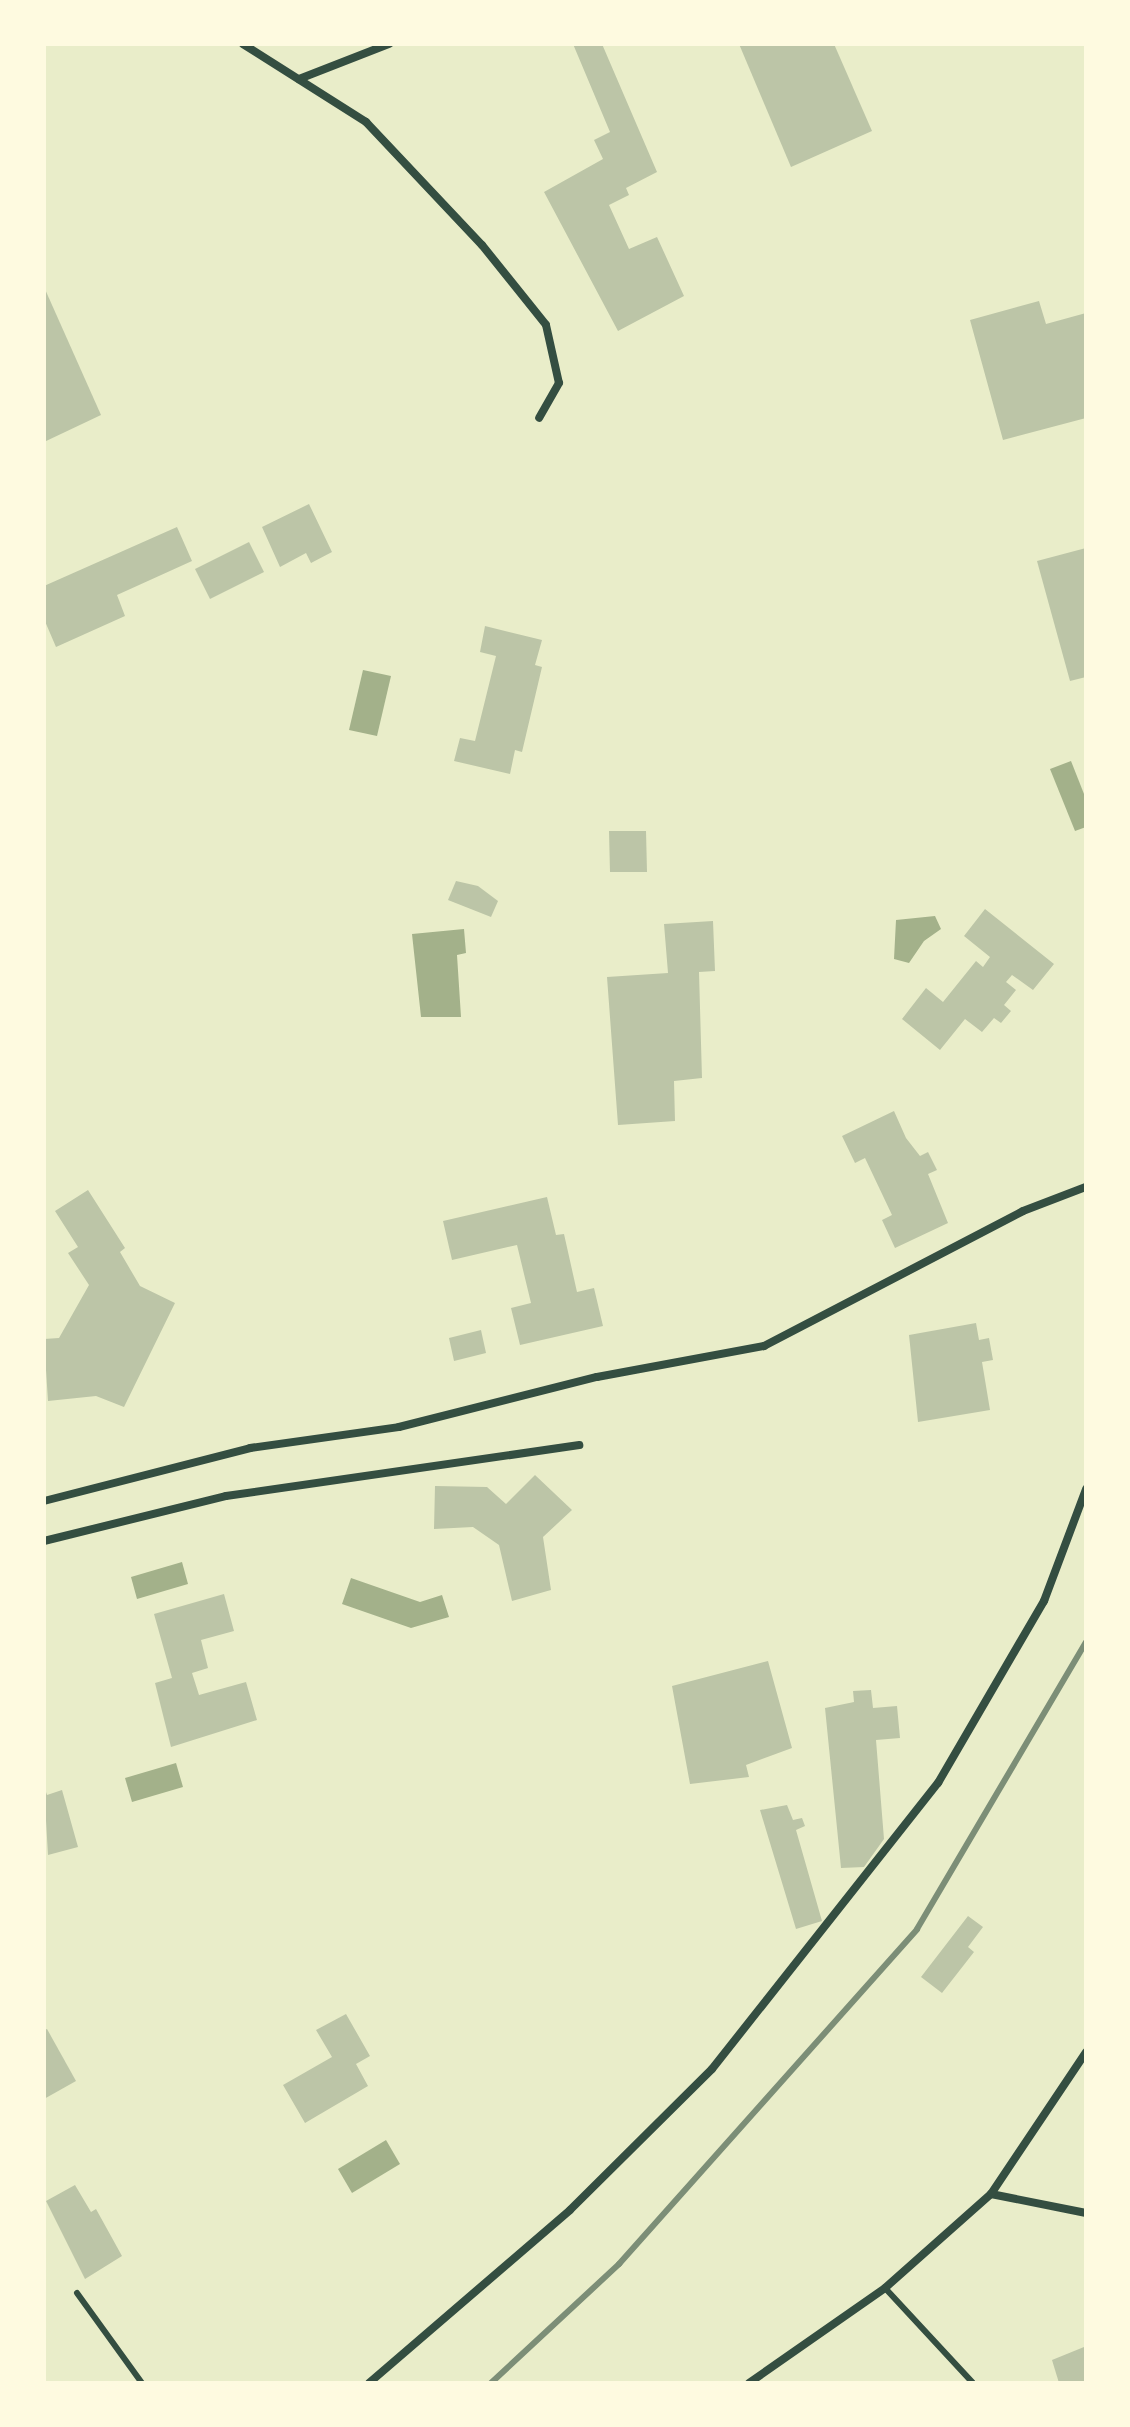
<!DOCTYPE html>
<style>
body{margin:0}
#map{position:relative;width:1130px;height:2427px;overflow:hidden;background:#e9edc9;font-family:"Golos Text",sans-serif}
div>[style]{position:absolute}
.water>*{inset:0;background:#a3b18a}
.building>*{inset:0;background:#bcc5a7}
.service>*{height:6px;margin:-3px;padding:0 3px;transform-origin:3px;border-radius:3px;background:#344e41}
.minor>*{height:8px;margin:-4px;padding:0 4px;transform-origin:4px;border-radius:4px;background:#344e41}
.rail>*{height:6px;margin:-3px;padding:0 3px;transform-origin:3px;border-radius:3px;background:#7c8e77}
span{translate:-50% -50%;white-space:nowrap;text-align:center;line-height:1.15;-webkit-text-stroke:8px #fefae0;paint-order:stroke}
.frame{position:absolute;inset:0;border:46px solid #fefae0;pointer-events:none}
</style>
<div id="map">
<div class="water">
<i style="clip-path:polygon(363px 670px,391px 676px,377px 736px,349px 730px)"></i>
<i style="clip-path:polygon(1071px 761px,1086px 799px,1086px 827px,1075px 831px,1050px 769px)"></i>
<i style="clip-path:polygon(935px 916px,941px 929px,924px 941px,909px 963px,894px 959px,896px 920px)"></i>
<i style="clip-path:polygon(464px 929px,466px 953px,457px 955px,461px 1017px,421px 1017px,412px 934px)"></i>
<i style="clip-path:polygon(182px 1562px,188px 1584px,137px 1599px,131px 1577px)"></i>
<i style="clip-path:polygon(351px 1578px,420px 1602px,442px 1595px,449px 1617px,411px 1628px,342px 1604px)"></i>
<i style="clip-path:polygon(176px 1763px,183px 1787px,132px 1802px,125px 1778px)"></i>
<i style="clip-path:polygon(386px 2140px,400px 2164px,352px 2193px,338px 2169px)"></i>
</div>
<div class="building">
<i style="clip-path:polygon(573px 44px,602px 44px,657px 172px,626px 188px,629px 195px,609px 205px,629px 249px,657px 237px,684px 296px,618px 331px,544px 192px,603px 159px,594px 140px,610px 132px)"></i>
<i style="clip-path:polygon(739px 44px,834px 44px,872px 131px,791px 167px)"></i>
<i style="clip-path:polygon(44px 287px,101px 415px,44px 442px)"></i>
<i style="clip-path:polygon(1039px 301px,1046px 324px,1086px 313px,1086px 418px,1003px 440px,970px 320px)"></i>
<i style="clip-path:polygon(309px 504px,332px 552px,311px 563px,306px 553px,280px 567px,262px 527px)"></i>
<i style="clip-path:polygon(177px 527px,192px 561px,117px 595px,125px 616px,56px 647px,44px 619px,44px 586px)"></i>
<i style="clip-path:polygon(249px 542px,264px 572px,210px 599px,195px 569px)"></i>
<i style="clip-path:polygon(1086px 548px,1086px 677px,1070px 681px,1037px 561px)"></i>
<i style="clip-path:polygon(485px 626px,542px 640px,535px 665px,542px 667px,522px 752px,515px 750px,510px 774px,454px 761px,460px 738px,475px 741px,496px 656px,480px 652px)"></i>
<i style="clip-path:polygon(609px 831px,646px 831px,647px 872px,610px 872px)"></i>
<i style="clip-path:polygon(456px 881px,478px 886px,498px 901px,491px 917px,448px 900px)"></i>
<i style="clip-path:polygon(985px 909px,1054px 964px,1033px 990px,1012px 975px,1006px 982px,1016px 990px,1004px 1005px,1011px 1011px,1001px 1023px,994px 1018px,982px 1032px,965px 1019px,940px 1050px,902px 1019px,926px 988px,943px 1002px,976px 961px,983px 967px,990px 957px,964px 936px)"></i>
<i style="clip-path:polygon(713px 921px,715px 971px,699px 972px,702px 1078px,674px 1081px,675px 1121px,618px 1125px,607px 977px,668px 973px,664px 924px)"></i>
<i style="clip-path:polygon(894px 1111px,906px 1138px,920px 1156px,928px 1152px,937px 1170px,928px 1174px,948px 1223px,895px 1248px,882px 1220px,892px 1215px,865px 1158px,855px 1163px,842px 1136px)"></i>
<i style="clip-path:polygon(88px 1190px,125px 1248px,120px 1252px,140px 1286px,175px 1303px,124px 1407px,96px 1396px,48px 1401px,44px 1339px,59px 1338px,89px 1285px,68px 1253px,78px 1247px,55px 1211px)"></i>
<i style="clip-path:polygon(547px 1197px,556px 1235px,564px 1234px,577px 1292px,594px 1288px,603px 1326px,520px 1345px,511px 1308px,531px 1303px,517px 1245px,452px 1260px,443px 1221px)"></i>
<i style="clip-path:polygon(976px 1323px,979px 1340px,989px 1338px,993px 1360px,982px 1362px,990px 1410px,918px 1422px,909px 1335px)"></i>
<i style="clip-path:polygon(481px 1330px,486px 1353px,454px 1361px,449px 1338px)"></i>
<i style="clip-path:polygon(535px 1475px,572px 1510px,543px 1537px,551px 1590px,512px 1601px,499px 1545px,473px 1527px,434px 1529px,435px 1486px,487px 1487px,506px 1504px)"></i>
<i style="clip-path:polygon(224px 1594px,234px 1631px,201px 1640px,208px 1668px,192px 1673px,199px 1695px,246px 1682px,257px 1720px,171px 1747px,155px 1683px,172px 1678px,154px 1614px)"></i>
<i style="clip-path:polygon(768px 1661px,792px 1748px,746px 1765px,749px 1777px,690px 1784px,672px 1686px)"></i>
<i style="clip-path:polygon(871px 1690px,873px 1708px,897px 1706px,900px 1738px,876px 1740px,884px 1839px,864px 1867px,841px 1868px,825px 1708px,854px 1702px,853px 1691px)"></i>
<i style="clip-path:polygon(44px 1786px,47px 1795px,62px 1790px,78px 1847px,48px 1855px)"></i>
<i style="clip-path:polygon(787px 1805px,793px 1820px,802px 1818px,805px 1826px,796px 1830px,822px 1921px,796px 1929px,760px 1810px)"></i>
<i style="clip-path:polygon(968px 1916px,983px 1927px,968px 1947px,974px 1952px,942px 1993px,921px 1977px)"></i>
<i style="clip-path:polygon(346px 2014px,370px 2056px,356px 2064px,368px 2086px,305px 2123px,283px 2085px,332px 2057px,316px 2030px)"></i>
<i style="clip-path:polygon(47px 2029px,76px 2081px,44px 2099px,44px 2030px)"></i>
<i style="clip-path:polygon(75px 2185px,91px 2212px,96px 2209px,122px 2256px,85px 2279px,46px 2201px)"></i>
<i style="clip-path:polygon(1084px 2347px,1086px 2383px,1059px 2383px,1052px 2360px)"></i>
</div>
<div class="service">
<i style="left:885px;top:2288px;width:129px;rotate:47.2deg"></i>
<i style="left:77px;top:2293px;width:111px;rotate:54.2deg"></i>
</div>
<div class="minor">
<i style="left:243px;top:44px;width:146px;rotate:32.4deg"></i>
<i style="left:366px;top:122px;width:169px;rotate:46.7deg"></i>
<i style="left:482px;top:245px;width:102px;rotate:51.3deg"></i>
<i style="left:546px;top:325px;width:59px;rotate:77.4deg"></i>
<i style="left:559px;top:383px;width:40px;rotate:119.7deg"></i>
<i style="left:299px;top:79px;width:97px;rotate:-21.3deg"></i>
<i style="left:44px;top:1501px;width:213px;rotate:-14.4deg"></i>
<i style="left:250px;top:1448px;width:150px;rotate:-8deg"></i>
<i style="left:399px;top:1427px;width:204px;rotate:-14.2deg"></i>
<i style="left:597px;top:1377px;width:170px;rotate:-10.5deg"></i>
<i style="left:764px;top:1346px;width:292px;rotate:-27.5deg"></i>
<i style="left:1023px;top:1211px;width:67px;rotate:-20.9deg"></i>
<i style="left:44px;top:1541px;width:187px;rotate:-13.9deg"></i>
<i style="left:226px;top:1496px;width:357px;rotate:-8.2deg"></i>
<i style="left:991px;top:2194px;width:97px;rotate:11.3deg"></i>
<i style="left:369px;top:2383px;width:265px;rotate:-40.7deg"></i>
<i style="left:570px;top:2210px;width:200px;rotate:-44.8deg"></i>
<i style="left:712px;top:2069px;width:365px;rotate:-51.7deg"></i>
<i style="left:938px;top:1783px;width:211px;rotate:-59.8deg"></i>
<i style="left:1044px;top:1601px;width:120px;rotate:-69.4deg"></i>
<i style="left:749px;top:2383px;width:166px;rotate:-34.9deg"></i>
<i style="left:885px;top:2288px;width:142px;rotate:-41.6deg"></i>
<i style="left:991px;top:2194px;width:171px;rotate:-56.2deg"></i>
</div>
<div class="rail">
<i style="left:491px;top:2383px;width:175px;rotate:-42.9deg"></i>
<i style="left:619px;top:2264px;width:448px;rotate:-48.3deg"></i>
<i style="left:917px;top:1929px;width:333px;rotate:-59.5deg"></i>
</div>
<div class="frame"></div>
</div>
